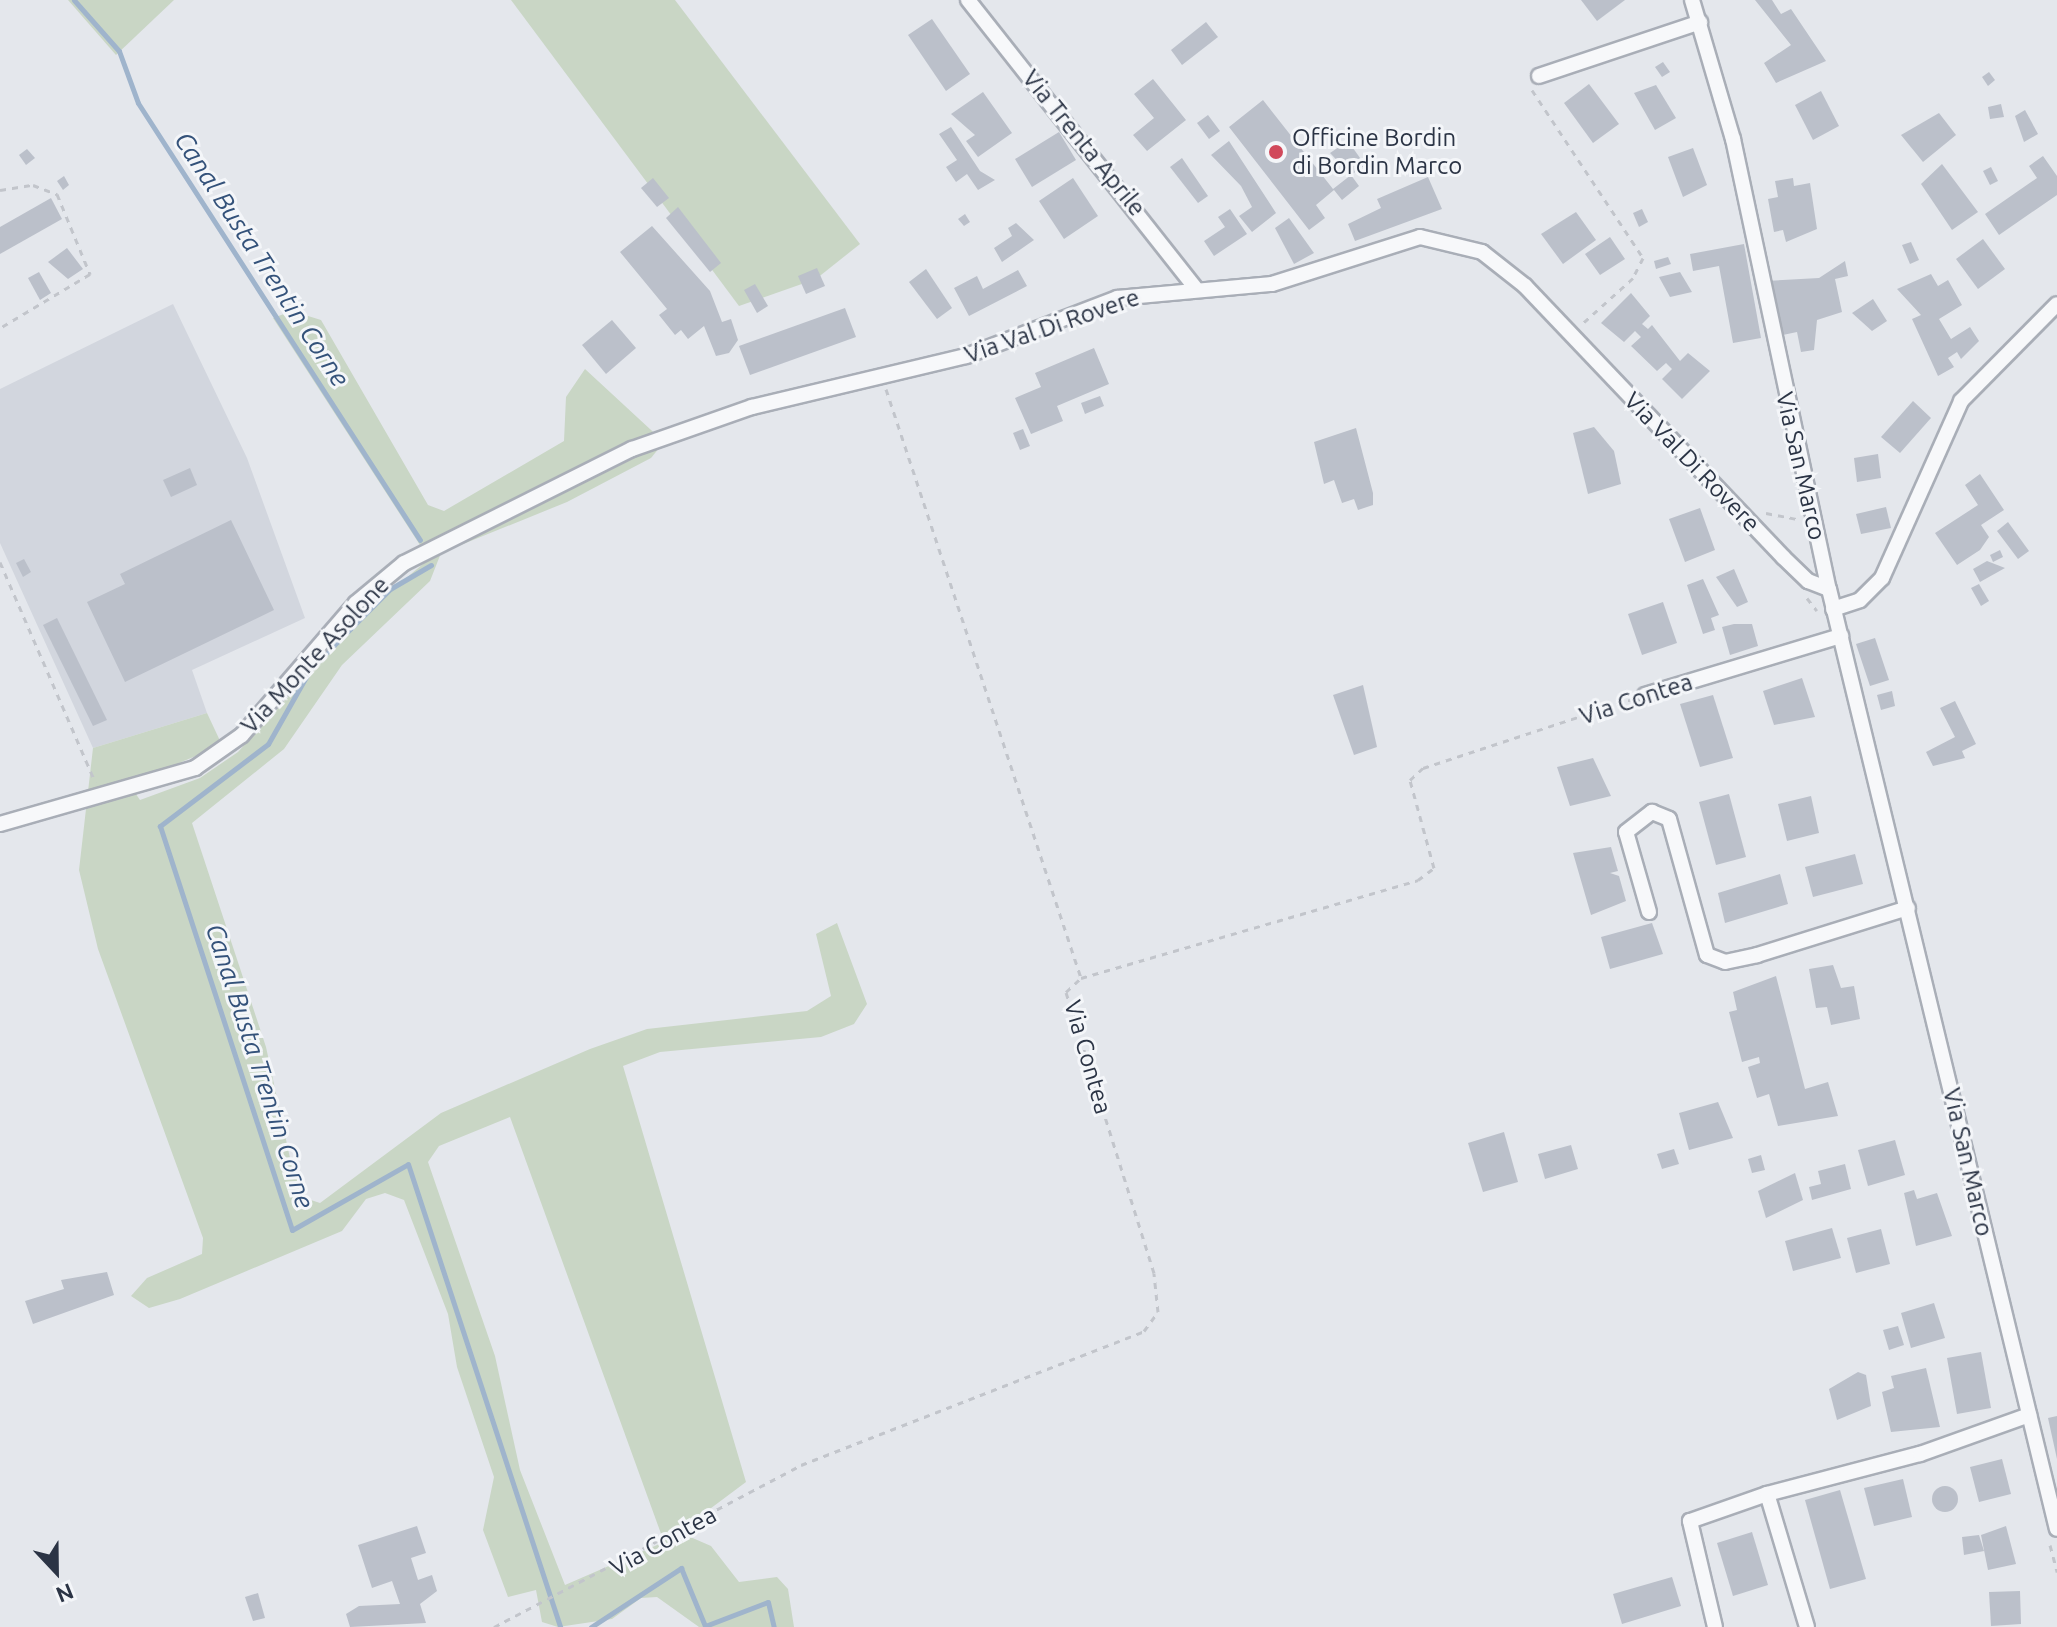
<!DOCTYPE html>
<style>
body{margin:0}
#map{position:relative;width:2057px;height:1627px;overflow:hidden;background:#e4e7ec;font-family:Ubuntu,sans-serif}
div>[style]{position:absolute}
.built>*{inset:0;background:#d2d6de}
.green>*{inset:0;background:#c9d6c5}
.stream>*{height:5px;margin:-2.5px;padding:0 2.5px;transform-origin:2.5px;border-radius:2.5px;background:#9fb4cc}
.building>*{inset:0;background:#bbc0ca}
.round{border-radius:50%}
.path>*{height:3px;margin-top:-1.5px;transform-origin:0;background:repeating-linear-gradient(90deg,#c2c5cb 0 6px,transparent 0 12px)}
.roads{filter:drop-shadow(2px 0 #a9aeb7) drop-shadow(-2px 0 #a9aeb7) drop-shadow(0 2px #a9aeb7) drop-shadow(0 -2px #a9aeb7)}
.street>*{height:14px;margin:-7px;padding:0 7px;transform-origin:7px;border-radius:7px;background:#f7f8fa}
.dots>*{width:22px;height:22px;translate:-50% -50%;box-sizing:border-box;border:4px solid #f4f6f9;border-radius:50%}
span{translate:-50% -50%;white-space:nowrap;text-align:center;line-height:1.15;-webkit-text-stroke:6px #f4f6f9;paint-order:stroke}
.poi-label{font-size:24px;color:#2b3445}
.left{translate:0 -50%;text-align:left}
.street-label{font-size:24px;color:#2b3445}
.water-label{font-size:26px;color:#34527a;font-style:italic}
.north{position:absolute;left:16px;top:1531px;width:80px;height:80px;-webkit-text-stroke:6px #f4f6f9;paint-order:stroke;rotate:158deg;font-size:22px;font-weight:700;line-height:32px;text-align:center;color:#2b3445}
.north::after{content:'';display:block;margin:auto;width:28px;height:36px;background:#2b3445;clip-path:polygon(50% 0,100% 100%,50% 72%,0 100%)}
</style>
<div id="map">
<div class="built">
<i style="clip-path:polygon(173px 304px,247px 458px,305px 618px,192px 670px,207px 713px,93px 748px,0 543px,0 389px)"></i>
</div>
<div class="green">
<i style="clip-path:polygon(68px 0,174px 0,116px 55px)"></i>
<i style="clip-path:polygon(511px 0,675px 0,860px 244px,816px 279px,739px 306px)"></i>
<i style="clip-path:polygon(evenodd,292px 311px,321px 320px,428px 505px,444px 511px,564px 441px,566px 397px,585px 369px,664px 442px,651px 458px,567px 502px,441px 553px,430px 581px,342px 665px,284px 749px,192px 823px,266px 1047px,290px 1158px,308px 1199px,320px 1203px,441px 1113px,590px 1049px,647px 1029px,807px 1011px,831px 996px,816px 934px,837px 923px,867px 1004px,854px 1024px,821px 1037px,660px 1052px,623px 1066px,746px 1482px,667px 1541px,688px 1536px,711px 1546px,739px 1582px,777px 1577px,788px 1589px,794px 1627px,699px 1627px,657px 1597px,641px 1598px,612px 1619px,558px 1627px,542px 1622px,536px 1590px,508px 1597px,483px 1530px,494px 1477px,457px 1367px,448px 1314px,404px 1200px,385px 1193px,366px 1199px,342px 1231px,180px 1299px,149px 1308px,131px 1296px,147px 1278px,202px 1254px,203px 1238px,98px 949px,79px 870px,93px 748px,207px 713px,222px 745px,129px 784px,140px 800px,200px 778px,238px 752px,363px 614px,429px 559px,273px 318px,292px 311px,510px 1117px,664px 1542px,565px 1585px,520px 1470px,495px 1356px,428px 1162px,439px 1146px,510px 1117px)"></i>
</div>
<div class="stream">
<i style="left:74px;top:0;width:68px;rotate:48.6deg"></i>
<i style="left:119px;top:51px;width:55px;rotate:69.9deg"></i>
<i style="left:138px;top:103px;width:520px;rotate:57.17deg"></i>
<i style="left:431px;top:565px;width:48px;rotate:149.7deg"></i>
<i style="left:390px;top:589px;width:112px;rotate:135deg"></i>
<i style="left:311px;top:668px;width:87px;rotate:119.5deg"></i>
<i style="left:268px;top:744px;width:136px;rotate:142.8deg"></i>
<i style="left:160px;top:826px;width:425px;rotate:71.9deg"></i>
<i style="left:292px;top:1230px;width:133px;rotate:-29.6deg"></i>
<i style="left:408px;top:1164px;width:487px;rotate:71.8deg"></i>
<i style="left:591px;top:1627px;width:108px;rotate:-33.2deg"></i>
<i style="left:681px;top:1568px;width:63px;rotate:67.5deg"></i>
<i style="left:705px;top:1626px;width:67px;rotate:-20.9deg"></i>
<i style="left:768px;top:1602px;width:26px;rotate:77deg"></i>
</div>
<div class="building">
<i style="clip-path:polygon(1581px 0,1625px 0,1597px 21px)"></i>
<i style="clip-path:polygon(1755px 0,1772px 0,1781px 14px,1791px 9px,1826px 61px,1776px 83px,1764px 63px,1791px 45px)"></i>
<i style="clip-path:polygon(932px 19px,970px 74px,946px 91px,908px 35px)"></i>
<i style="clip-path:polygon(1206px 22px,1218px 37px,1182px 65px,1171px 50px)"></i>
<i style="clip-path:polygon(1663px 62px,1670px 72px,1662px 77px,1655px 67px)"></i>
<i style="clip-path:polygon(1989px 72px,1995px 80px,1988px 86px,1982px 77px)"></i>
<i style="clip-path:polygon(1153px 79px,1186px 120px,1147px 151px,1133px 135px,1154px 118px,1134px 94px)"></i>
<i style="clip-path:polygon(1589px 84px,1619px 124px,1593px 143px,1564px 103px)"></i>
<i style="clip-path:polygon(1656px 85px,1676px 118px,1655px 130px,1634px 93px)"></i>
<i style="clip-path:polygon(1821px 91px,1839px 126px,1813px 140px,1795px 105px)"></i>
<i style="clip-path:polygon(983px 92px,1012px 133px,978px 157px,966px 141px,975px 135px,951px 114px)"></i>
<i style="clip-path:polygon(1263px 100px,1333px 189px,1351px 175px,1359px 186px,1342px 200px,1334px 190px,1316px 205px,1325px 218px,1309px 230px,1229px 127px)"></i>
<i style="clip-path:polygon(2001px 104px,2004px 117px,1990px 119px,1988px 107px)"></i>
<i style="clip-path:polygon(2025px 110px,2038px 134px,2024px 142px,2015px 116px)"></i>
<i style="clip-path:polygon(1939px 113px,1956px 135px,1923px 162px,1901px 135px)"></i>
<i style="clip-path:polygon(1208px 115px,1220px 131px,1209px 139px,1197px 123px)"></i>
<i style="clip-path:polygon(951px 127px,980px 171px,995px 180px,978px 190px,967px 174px,956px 182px,946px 167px,957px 160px,939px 134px)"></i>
<i style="clip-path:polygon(1059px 132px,1076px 160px,1032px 187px,1015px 159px)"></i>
<i style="clip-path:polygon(1229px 141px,1276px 213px,1252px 232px,1239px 216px,1252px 207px,1241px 186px,1211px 155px)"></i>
<i style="clip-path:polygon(1348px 141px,1365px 165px,1351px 175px,1330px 153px)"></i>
<i style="clip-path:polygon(1693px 148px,1707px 185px,1683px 197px,1668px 157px)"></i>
<i style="clip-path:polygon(27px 149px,35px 158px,26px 165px,19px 155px)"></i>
<i style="clip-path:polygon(2043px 156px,2057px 176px,2057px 195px,1999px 235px,1985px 214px,2037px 178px,2029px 166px)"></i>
<i style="clip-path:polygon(1182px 158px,1208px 196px,1198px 203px,1170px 167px)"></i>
<i style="clip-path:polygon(1942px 164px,1978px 212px,1952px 230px,1921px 184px)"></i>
<i style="clip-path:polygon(1991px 167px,1998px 181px,1990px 185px,1983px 171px)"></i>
<i style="clip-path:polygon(64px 176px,69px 185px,63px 190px,57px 181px)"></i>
<i style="clip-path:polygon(1428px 177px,1442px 209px,1355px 241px,1348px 224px,1381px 208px,1377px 199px)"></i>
<i style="clip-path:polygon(653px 178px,669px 198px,657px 207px,641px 188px)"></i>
<i style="clip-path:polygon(1073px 178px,1098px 216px,1064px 239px,1039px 201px)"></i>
<i style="clip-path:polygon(1793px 178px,1794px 186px,1810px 183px,1817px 229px,1786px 242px,1783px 230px,1774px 232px,1768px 199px,1778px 197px,1775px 181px)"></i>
<i style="clip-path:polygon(51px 198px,62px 219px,0 254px,0 227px)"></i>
<i style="clip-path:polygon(678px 207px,721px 263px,710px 272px,666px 218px)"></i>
<i style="clip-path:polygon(1230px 209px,1247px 234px,1214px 256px,1204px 241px,1225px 227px,1218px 217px)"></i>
<i style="clip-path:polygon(1642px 209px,1648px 222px,1639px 227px,1633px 213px)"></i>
<i style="clip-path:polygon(1576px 212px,1596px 240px,1563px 264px,1541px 234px)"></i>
<i style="clip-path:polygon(965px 214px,970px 222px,964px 226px,958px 219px)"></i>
<i style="clip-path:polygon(1289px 218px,1314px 253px,1294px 264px,1275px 228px)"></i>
<i style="clip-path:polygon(1016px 223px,1034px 240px,1002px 262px,994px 248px,1012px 236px,1008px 228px)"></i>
<i style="clip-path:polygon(652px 226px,710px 291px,722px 322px,731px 319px,738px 340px,729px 353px,716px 356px,704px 326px,688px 339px,681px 330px,675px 335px,659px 315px,667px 309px,620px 252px)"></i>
<i style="clip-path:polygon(1610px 237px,1625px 259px,1600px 275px,1585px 254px)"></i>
<i style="clip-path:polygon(1983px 239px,2005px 269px,1978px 289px,1956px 259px)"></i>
<i style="clip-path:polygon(1911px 242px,1919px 260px,1910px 264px,1902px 245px)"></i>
<i style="clip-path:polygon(1744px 244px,1761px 338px,1733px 343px,1719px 266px,1693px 271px,1690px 254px)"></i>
<i style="clip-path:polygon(67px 248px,83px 269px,68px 279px,48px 262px)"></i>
<i style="clip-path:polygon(1668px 257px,1671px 264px,1656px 269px,1654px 261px)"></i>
<i style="clip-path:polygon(1845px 261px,1848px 276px,1835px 279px,1842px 312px,1817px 320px,1814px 350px,1801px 352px,1797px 332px,1778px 336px,1767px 281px,1819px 278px)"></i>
<i style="clip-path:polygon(817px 268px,825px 286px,806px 294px,798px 276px)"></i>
<i style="clip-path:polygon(926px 269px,952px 308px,937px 319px,909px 282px)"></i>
<i style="clip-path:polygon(1018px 270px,1027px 286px,969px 316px,954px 288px,977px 276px,983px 289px)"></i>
<i style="clip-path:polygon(39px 272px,51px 293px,40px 300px,28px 278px)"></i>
<i style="clip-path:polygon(1680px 272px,1692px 292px,1670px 297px,1659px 277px)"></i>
<i style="clip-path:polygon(1931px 274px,1938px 286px,1948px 280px,1962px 305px,1939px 319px,1951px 339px,1970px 327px,1979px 341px,1961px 359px,1957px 352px,1948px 358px,1954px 367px,1938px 376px,1912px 319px,1921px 315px,1897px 289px)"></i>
<i style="clip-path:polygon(755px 284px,768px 306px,757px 313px,744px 290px)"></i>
<i style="clip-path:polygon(1631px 293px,1650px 316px,1642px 324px,1648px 329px,1652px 325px,1680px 361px,1688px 353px,1710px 371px,1682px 399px,1662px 379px,1672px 369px,1666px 363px,1657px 371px,1631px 346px,1641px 337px,1635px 331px,1624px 342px,1601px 323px)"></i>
<i style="clip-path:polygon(1873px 299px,1887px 321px,1872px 331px,1852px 313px)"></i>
<i style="clip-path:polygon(845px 308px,856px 337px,750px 375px,739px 346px)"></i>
<i style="clip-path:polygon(612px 320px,636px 348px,606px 374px,582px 345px)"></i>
<i style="clip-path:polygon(1094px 348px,1109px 384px,1057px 406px,1063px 421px,1031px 434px,1015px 398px,1041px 387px,1035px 373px)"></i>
<i style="clip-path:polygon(1100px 396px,1104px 406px,1085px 414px,1081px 403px)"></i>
<i style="clip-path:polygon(1913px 401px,1931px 418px,1900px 453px,1881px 437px)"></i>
<i style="clip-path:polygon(1594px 427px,1614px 451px,1621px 484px,1588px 494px,1573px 433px)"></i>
<i style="clip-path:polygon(1356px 428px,1373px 493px,1373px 505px,1358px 510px,1354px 499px,1342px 503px,1334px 480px,1324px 484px,1314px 442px)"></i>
<i style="clip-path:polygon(1023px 429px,1030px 446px,1020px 450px,1013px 433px)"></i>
<i style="clip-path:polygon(1878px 454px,1881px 478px,1857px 482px,1854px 458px)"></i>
<i style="clip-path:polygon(190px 468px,197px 485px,171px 497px,163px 480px)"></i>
<i style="clip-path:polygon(1980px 474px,2004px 510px,1981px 525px,1989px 537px,1980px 550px,1957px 565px,1935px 533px,1978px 505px,1965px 485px)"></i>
<i style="clip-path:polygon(1886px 507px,1891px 528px,1861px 534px,1856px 514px)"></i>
<i style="clip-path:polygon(1700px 508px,1715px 550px,1685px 562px,1669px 519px)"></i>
<i style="clip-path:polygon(231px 520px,274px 610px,125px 682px,87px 602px,125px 584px,120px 574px)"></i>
<i style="clip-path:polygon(2008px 522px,2029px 551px,2018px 559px,1997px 531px)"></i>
<i style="clip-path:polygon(2000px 550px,2003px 557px,1993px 562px,1990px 555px)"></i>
<i style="clip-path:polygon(24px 559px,31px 572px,23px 577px,16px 563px)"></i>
<i style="clip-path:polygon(1987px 561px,2005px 568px,1980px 582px,1973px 569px)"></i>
<i style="clip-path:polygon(1734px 569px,1748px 602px,1737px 607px,1716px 577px)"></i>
<i style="clip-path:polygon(1703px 579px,1719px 615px,1711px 618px,1715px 630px,1703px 634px,1687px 585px)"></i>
<i style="clip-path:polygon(1979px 584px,1989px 601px,1981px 606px,1971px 588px)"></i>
<i style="clip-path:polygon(1663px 602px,1677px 643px,1642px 655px,1628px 614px)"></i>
<i style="clip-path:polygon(57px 618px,107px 720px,93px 726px,43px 625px)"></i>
<i style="clip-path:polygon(1734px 624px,1752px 624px,1758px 646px,1730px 655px,1722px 627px)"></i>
<i style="clip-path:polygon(1875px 638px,1889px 680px,1870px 686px,1856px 644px)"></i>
<i style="clip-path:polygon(1802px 678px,1815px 717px,1774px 725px,1763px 691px)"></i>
<i style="clip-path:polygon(1363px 685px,1377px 747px,1354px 755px,1333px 695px)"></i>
<i style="clip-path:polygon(1892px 691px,1895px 706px,1881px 710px,1877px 695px)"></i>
<i style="clip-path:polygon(1713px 695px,1733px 758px,1700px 767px,1680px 704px)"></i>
<i style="clip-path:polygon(1955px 701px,1976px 744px,1962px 751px,1965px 758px,1933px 766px,1926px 752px,1955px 737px,1940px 708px)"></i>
<i style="clip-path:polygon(1593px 758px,1611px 796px,1570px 806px,1557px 767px)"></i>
<i style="clip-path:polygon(1729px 794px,1746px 857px,1716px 865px,1699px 802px)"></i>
<i style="clip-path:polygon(1811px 796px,1819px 833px,1787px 841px,1778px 804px)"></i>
<i style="clip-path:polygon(1611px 847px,1618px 871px,1610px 873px,1619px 876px,1626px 901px,1591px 915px,1573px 853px)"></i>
<i style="clip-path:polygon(1855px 854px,1863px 884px,1813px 897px,1805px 867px)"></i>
<i style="clip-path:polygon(1780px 874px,1788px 904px,1725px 923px,1718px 893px)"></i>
<i style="clip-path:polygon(1652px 923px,1663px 954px,1610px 969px,1601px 937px)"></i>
<i style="clip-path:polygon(1833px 965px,1841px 988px,1854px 986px,1860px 1019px,1831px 1025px,1827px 1007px,1816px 1008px,1809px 969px)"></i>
<i style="clip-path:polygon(1776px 976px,1805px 1089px,1828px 1082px,1838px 1116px,1778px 1126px,1769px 1094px,1757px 1098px,1748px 1067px,1760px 1063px,1759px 1057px,1742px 1062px,1729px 1012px,1737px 1010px,1733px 992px)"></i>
<i style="clip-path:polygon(1718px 1102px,1733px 1138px,1689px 1150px,1679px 1113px)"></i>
<i style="clip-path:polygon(1504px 1132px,1518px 1182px,1483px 1192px,1468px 1143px)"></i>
<i style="clip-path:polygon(1895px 1140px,1905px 1175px,1868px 1186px,1858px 1150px)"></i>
<i style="clip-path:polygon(1571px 1145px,1578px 1169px,1545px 1179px,1538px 1154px)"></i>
<i style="clip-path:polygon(1674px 1149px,1679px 1164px,1662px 1169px,1657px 1154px)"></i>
<i style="clip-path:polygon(1761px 1155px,1765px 1170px,1752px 1173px,1748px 1159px)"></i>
<i style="clip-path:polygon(1845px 1164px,1851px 1189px,1812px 1200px,1809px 1187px,1821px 1184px,1818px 1171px)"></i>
<i style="clip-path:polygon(1795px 1173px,1803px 1200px,1766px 1218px,1758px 1191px)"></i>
<i style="clip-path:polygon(1914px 1190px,1917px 1199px,1937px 1193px,1952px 1236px,1916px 1246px,1904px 1193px)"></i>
<i style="clip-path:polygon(1832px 1228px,1841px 1258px,1793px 1271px,1785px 1241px)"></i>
<i style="clip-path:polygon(1881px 1229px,1890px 1264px,1856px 1273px,1847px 1238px)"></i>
<i style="clip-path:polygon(107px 1272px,114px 1295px,33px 1324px,25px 1301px,64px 1289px,61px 1280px)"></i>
<i style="clip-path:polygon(1934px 1303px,1945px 1338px,1911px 1348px,1901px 1313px)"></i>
<i style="clip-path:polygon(1898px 1326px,1904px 1345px,1889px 1350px,1883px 1330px)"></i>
<i style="clip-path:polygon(1981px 1352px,1991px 1408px,1957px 1414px,1947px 1358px)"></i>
<i style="clip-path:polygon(1926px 1368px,1940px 1427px,1891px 1432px,1882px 1392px,1894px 1388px,1891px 1376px)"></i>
<i style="clip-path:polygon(1858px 1372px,1866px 1375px,1871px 1406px,1837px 1420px,1829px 1389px)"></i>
<i style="clip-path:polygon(2057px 1416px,2057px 1459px,2048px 1418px)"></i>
<i style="clip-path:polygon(2002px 1459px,2011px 1494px,1979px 1502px,1970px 1467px)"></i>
<i style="clip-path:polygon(1903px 1479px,1912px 1517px,1874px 1526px,1864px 1488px)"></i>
<i class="round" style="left:1932px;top:1486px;width:26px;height:26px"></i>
<i style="clip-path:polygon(1840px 1490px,1866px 1579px,1830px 1589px,1805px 1500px)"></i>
<i style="clip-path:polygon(417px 1526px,426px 1553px,411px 1558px,418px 1580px,432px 1575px,437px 1591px,420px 1604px,426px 1623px,350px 1627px,346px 1614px,359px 1606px,400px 1604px,392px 1581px,372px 1588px,358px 1545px)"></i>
<i style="clip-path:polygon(2006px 1526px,2016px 1564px,1988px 1570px,1981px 1535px)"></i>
<i style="clip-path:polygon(1752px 1532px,1768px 1585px,1733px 1596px,1717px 1543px)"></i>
<i style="clip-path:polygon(1979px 1535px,1984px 1551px,1964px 1555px,1962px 1537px)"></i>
<i style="clip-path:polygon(1672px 1577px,1681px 1606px,1622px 1624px,1613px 1594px)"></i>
<i style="clip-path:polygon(2020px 1591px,2021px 1624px,1991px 1626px,1989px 1592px)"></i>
<i style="clip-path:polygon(258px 1593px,265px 1618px,253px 1621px,245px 1597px)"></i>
</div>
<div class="path">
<i style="left:1532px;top:90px;width:201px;rotate:56.5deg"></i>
<i style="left:1643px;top:258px;width:22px;rotate:117deg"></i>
<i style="left:1633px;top:278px;width:67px;rotate:138deg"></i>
<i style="left:0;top:190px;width:33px;rotate:-9deg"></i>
<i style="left:33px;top:185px;width:26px;rotate:21deg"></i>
<i style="left:57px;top:194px;width:87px;rotate:67.6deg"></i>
<i style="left:90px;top:274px;width:105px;rotate:149deg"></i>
<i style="left:886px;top:389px;width:620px;rotate:71.68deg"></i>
<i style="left:1766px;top:513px;width:32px;rotate:11deg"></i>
<i style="left:0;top:562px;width:240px;rotate:66.6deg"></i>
<i style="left:1807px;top:598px;width:16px;rotate:52deg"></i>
<i style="left:2050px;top:1545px;width:28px;rotate:75deg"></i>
<i style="left:494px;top:1627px;width:347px;rotate:-27.8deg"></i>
<i style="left:801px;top:1465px;width:368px;rotate:-21.3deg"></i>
<i style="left:1144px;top:1331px;width:24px;rotate:-54deg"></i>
<i style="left:1158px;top:1312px;width:39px;rotate:-96deg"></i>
<i style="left:1154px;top:1273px;width:294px;rotate:-107.4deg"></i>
<i style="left:1066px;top:992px;width:21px;rotate:-43deg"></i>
<i style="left:1081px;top:978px;width:351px;rotate:-16.2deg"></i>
<i style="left:1418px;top:880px;width:20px;rotate:-37deg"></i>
<i style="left:1434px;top:868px;width:91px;rotate:-105.3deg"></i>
<i style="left:1410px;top:780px;width:18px;rotate:-43deg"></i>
<i style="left:1423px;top:768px;width:218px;rotate:-18.2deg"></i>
</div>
<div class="roads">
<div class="street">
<i style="left:968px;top:0;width:366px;rotate:51.7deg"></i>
<i style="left:1692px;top:0;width:145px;rotate:73.6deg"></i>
<i style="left:1733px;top:139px;width:460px;rotate:78deg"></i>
<i style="left:1829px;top:589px;width:967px;rotate:76.37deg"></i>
<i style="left:1539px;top:76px;width:170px;rotate:-18.5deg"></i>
<i style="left:1833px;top:609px;width:28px;rotate:-18deg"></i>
<i style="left:1860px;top:600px;width:31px;rotate:-45deg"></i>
<i style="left:1882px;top:578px;width:194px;rotate:-65.9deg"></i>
<i style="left:1961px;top:401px;width:136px;rotate:-45.3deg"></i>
<i style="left:1645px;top:695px;width:205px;rotate:-16.8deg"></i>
<i style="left:0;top:824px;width:203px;rotate:-16deg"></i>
<i style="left:195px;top:768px;width:57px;rotate:-35.1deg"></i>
<i style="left:242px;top:735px;width:174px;rotate:-49.2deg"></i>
<i style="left:356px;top:603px;width:62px;rotate:-39.8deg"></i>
<i style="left:404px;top:563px;width:255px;rotate:-26.6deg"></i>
<i style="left:632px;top:449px;width:127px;rotate:-19.3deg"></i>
<i style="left:752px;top:407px;width:220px;rotate:-13.4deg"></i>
<i style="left:966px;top:356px;width:162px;rotate:-21deg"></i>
<i style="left:1117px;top:298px;width:156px;rotate:-5.2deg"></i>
<i style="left:1272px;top:284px;width:155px;rotate:-17.6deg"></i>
<i style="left:1420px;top:237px;width:64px;rotate:13.6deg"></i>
<i style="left:1482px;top:252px;width:55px;rotate:38.3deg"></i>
<i style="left:1525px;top:286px;width:374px;rotate:46.4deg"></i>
<i style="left:1783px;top:557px;width:35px;rotate:44deg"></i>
<i style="left:1808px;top:581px;width:22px;rotate:21deg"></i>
<i style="left:1649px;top:912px;width:83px;rotate:-106deg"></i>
<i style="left:1626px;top:832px;width:33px;rotate:-38deg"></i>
<i style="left:1652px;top:812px;width:18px;rotate:22deg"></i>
<i style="left:1669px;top:819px;width:141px;rotate:74.4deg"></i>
<i style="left:1707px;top:955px;width:19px;rotate:21deg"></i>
<i style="left:1725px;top:962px;width:33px;rotate:-12deg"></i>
<i style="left:1757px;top:955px;width:158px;rotate:-17.3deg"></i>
<i style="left:1715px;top:1627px;width:109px;rotate:-103.3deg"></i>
<i style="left:1690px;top:1521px;width:82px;rotate:-19.3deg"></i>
<i style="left:1807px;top:1627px;width:139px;rotate:-106.7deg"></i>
<i style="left:1767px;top:1494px;width:158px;rotate:-14.7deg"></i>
<i style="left:1920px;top:1454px;width:116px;rotate:-19.7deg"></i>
</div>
</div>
<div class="dots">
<i style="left:1276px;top:152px;background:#d1495b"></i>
</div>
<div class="poi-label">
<span class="left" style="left:1292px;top:152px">Officine Bordin<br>di Bordin Marco</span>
</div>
<div class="street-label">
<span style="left:1084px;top:143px;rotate:51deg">Via Trenta Aprile</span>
<span style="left:1052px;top:326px;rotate:-19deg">Via Val Di Rovere</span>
<span style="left:1692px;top:462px;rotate:46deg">Via Val Di Rovere</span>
<span style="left:1801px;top:466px;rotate:77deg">Via San Marco</span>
<span style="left:315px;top:655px;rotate:-47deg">Via Monte Asolone</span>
<span style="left:1636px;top:699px;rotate:-18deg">Via Contea</span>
<span style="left:1088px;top:1057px;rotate:74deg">Via Contea</span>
<span style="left:1968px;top:1162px;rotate:77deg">Via San Marco</span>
<span style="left:663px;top:1541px;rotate:-29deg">Via Contea</span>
</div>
<div class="water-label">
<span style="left:262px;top:259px;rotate:57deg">Canal Busta Trentin Corne</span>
<span style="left:260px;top:1066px;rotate:72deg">Canal Busta Trentin Corne</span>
</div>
<div class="north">N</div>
</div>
